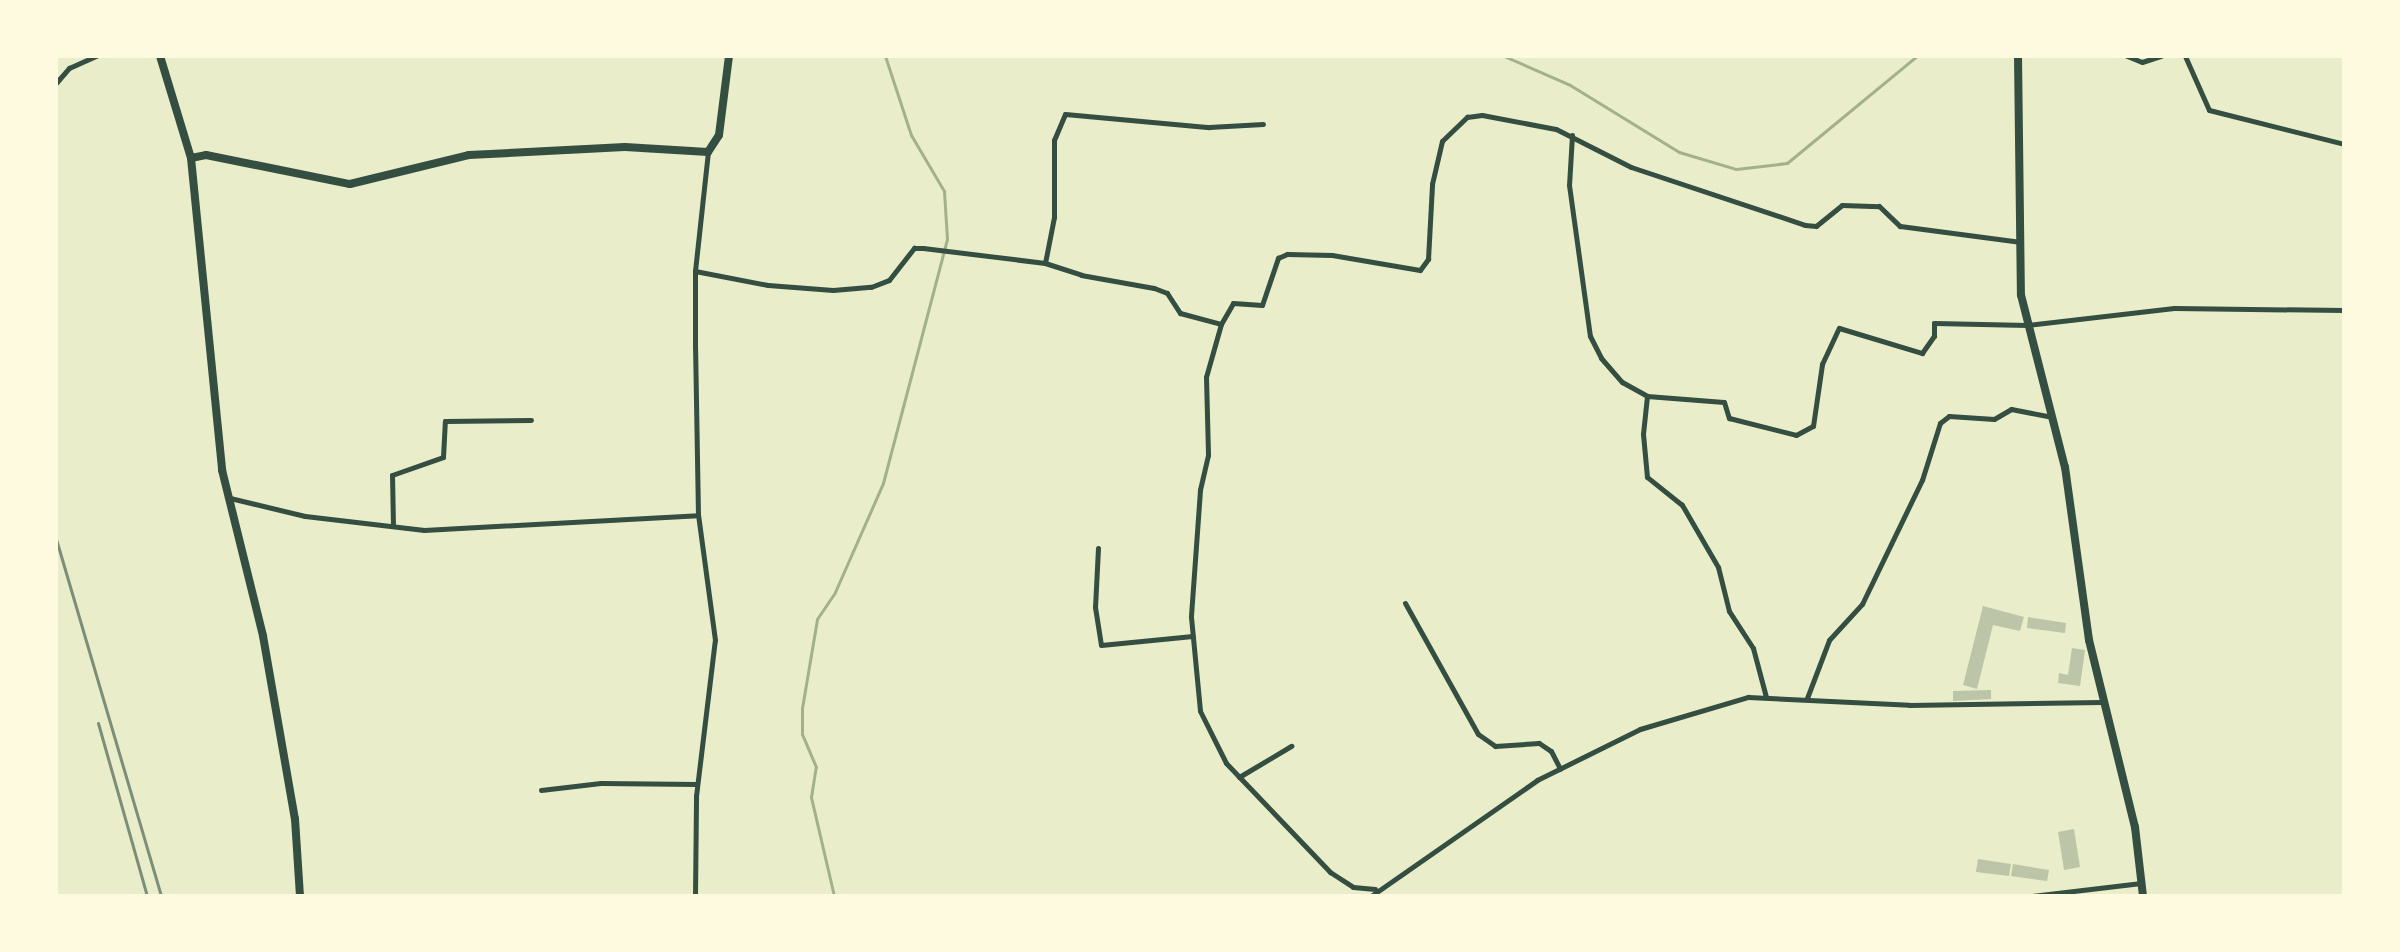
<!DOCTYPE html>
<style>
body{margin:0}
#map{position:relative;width:2400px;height:952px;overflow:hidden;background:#e9edc9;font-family:"Sofia Sans Condensed",sans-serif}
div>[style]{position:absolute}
.stream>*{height:3px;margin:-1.5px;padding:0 1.5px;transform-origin:1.5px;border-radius:1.5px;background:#a3b18a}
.building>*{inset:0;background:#bcc5a7}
.minor>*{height:5px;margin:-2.5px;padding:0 2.5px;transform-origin:2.5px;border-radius:2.5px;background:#344e41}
.secondary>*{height:8px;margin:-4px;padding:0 4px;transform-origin:4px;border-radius:4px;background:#344e41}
.rail>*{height:3px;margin:-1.5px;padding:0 1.5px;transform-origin:1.5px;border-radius:1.5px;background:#7c8e77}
span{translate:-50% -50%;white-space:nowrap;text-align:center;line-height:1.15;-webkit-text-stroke:6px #fefae0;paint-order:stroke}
.frame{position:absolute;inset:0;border:58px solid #fefae0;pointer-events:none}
</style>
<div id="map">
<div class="stream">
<i style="left:1504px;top:56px;width:72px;rotate:23.7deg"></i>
<i style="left:1570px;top:85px;width:128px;rotate:31.6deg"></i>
<i style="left:1679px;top:152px;width:59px;rotate:16.6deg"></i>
<i style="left:1736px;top:169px;width:51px;rotate:-6.7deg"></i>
<i style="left:1787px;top:163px;width:168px;rotate:-39.5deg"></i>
<i style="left:834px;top:896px;width:102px;rotate:-103.1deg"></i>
<i style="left:811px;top:797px;width:30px;rotate:-81deg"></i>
<i style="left:816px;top:767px;width:36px;rotate:-113deg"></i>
<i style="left:802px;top:734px;width:26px;rotate:-90deg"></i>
<i style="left:802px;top:708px;width:90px;rotate:-80.4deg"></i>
<i style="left:817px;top:619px;width:32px;rotate:-56deg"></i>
<i style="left:835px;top:592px;width:119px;rotate:-66.2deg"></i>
<i style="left:883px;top:483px;width:252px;rotate:-75.3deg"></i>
<i style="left:947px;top:239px;width:48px;rotate:-93.6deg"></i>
<i style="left:944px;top:191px;width:65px;rotate:-120.5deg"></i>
<i style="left:911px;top:135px;width:83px;rotate:-108.2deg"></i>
</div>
<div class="building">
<i style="clip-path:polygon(1983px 606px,2024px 617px,2020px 631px,1993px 625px,1977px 689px,1963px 685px)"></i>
<i style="clip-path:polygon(2028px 617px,2066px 623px,2065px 633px,2027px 628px)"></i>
<i style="clip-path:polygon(2072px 648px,2085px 650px,2080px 686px,2058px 683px,2059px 673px,2068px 675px)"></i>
<i style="clip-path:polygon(1991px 690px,1991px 699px,1953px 701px,1953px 691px)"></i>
<i style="clip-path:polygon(2074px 829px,2080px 867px,2064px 870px,2058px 832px)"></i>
<i style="clip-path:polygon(1978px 859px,2011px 864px,2009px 876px,1976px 872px)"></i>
<i style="clip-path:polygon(2013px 864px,2049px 870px,2047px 881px,2011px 876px)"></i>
</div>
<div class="minor">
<i style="left:2127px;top:56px;width:16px;rotate:22deg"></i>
<i style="left:2142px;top:62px;width:20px;rotate:-18deg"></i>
<i style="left:2185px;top:56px;width:59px;rotate:66deg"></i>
<i style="left:2209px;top:110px;width:139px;rotate:14.1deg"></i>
<i style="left:56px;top:83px;width:20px;rotate:-49deg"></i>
<i style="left:69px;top:68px;width:30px;rotate:-24deg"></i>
<i style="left:1572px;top:135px;width:50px;rotate:93.4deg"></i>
<i style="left:1569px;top:185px;width:152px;rotate:82.1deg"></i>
<i style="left:1590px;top:336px;width:25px;rotate:63deg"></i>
<i style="left:1601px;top:358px;width:32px;rotate:49deg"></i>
<i style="left:1622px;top:382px;width:29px;rotate:29deg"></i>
<i style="left:1045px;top:263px;width:47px;rotate:-78.9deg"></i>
<i style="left:1054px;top:217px;width:77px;rotate:-90deg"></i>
<i style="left:1054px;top:140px;width:28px;rotate:-67deg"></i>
<i style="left:1065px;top:114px;width:145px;rotate:5.2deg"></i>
<i style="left:1209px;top:127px;width:54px;rotate:-3.2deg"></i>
<i style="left:695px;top:271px;width:74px;rotate:10.9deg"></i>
<i style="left:768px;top:285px;width:65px;rotate:4.4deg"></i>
<i style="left:833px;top:290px;width:38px;rotate:-5deg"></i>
<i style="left:871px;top:287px;width:19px;rotate:-21deg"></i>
<i style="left:889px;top:280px;width:41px;rotate:-52deg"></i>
<i style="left:914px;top:248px;width:9px"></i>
<i style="left:923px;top:248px;width:123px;rotate:7deg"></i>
<i style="left:1045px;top:263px;width:38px;rotate:18deg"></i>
<i style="left:1081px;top:275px;width:74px;rotate:10.1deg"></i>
<i style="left:1154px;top:288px;width:14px;rotate:21deg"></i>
<i style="left:1167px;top:293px;width:24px;rotate:57deg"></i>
<i style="left:1180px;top:313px;width:42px;rotate:15deg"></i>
<i style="left:1221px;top:324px;width:55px;rotate:105.8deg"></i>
<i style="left:1206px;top:377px;width:78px;rotate:88.5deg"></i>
<i style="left:1208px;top:455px;width:36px;rotate:103deg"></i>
<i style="left:1200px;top:490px;width:127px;rotate:94.1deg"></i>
<i style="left:1191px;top:617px;width:94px;rotate:84.5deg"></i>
<i style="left:1200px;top:711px;width:58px;rotate:63.4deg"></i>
<i style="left:1226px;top:763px;width:151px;rotate:46.3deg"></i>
<i style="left:1330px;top:872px;width:27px;rotate:33deg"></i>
<i style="left:1353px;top:887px;width:22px;rotate:5deg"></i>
<i style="left:1221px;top:324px;width:24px;rotate:-60deg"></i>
<i style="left:1233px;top:303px;width:29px;rotate:4deg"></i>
<i style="left:1262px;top:305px;width:50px;rotate:-71.2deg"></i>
<i style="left:1278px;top:258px;width:10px;rotate:-24deg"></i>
<i style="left:1287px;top:254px;width:45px;rotate:1.3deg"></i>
<i style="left:1332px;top:255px;width:89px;rotate:9.7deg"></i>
<i style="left:1420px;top:270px;width:14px;rotate:-54deg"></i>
<i style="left:1428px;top:259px;width:75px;rotate:-86.9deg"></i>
<i style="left:1432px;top:184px;width:44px;rotate:-76.9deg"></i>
<i style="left:1442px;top:141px;width:35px;rotate:-44deg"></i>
<i style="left:1467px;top:117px;width:15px;rotate:-8deg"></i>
<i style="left:1482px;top:115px;width:75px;rotate:10.7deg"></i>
<i style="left:1556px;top:129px;width:84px;rotate:26.9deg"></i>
<i style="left:1631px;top:167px;width:183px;rotate:18.4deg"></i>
<i style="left:1805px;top:225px;width:11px;rotate:5deg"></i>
<i style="left:1816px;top:226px;width:33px;rotate:-39deg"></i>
<i style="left:1842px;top:205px;width:37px;rotate:2deg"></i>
<i style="left:1879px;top:206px;width:29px;rotate:44deg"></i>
<i style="left:1900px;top:226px;width:122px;rotate:7.5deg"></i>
<i style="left:230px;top:498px;width:77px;rotate:13.5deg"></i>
<i style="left:305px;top:516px;width:120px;rotate:6.7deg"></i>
<i style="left:424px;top:530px;width:274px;rotate:-3.1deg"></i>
<i style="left:393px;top:526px;width:51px;rotate:-91.1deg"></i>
<i style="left:392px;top:475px;width:54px;rotate:-19.4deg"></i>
<i style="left:443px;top:457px;width:36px;rotate:-87deg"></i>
<i style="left:445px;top:421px;width:86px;rotate:-0.7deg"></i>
<i style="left:1098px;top:548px;width:59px;rotate:92.9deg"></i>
<i style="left:1095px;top:607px;width:38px;rotate:81deg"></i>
<i style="left:1101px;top:645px;width:92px;rotate:-5.6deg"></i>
<i style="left:1405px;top:603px;width:150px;rotate:60.9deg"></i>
<i style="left:1478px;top:734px;width:21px;rotate:35deg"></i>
<i style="left:1495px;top:746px;width:44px;rotate:-3.9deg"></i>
<i style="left:1539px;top:743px;width:14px;rotate:34deg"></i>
<i style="left:1551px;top:751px;width:20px;rotate:63deg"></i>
<i style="left:1766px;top:697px;width:51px;rotate:-104.9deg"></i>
<i style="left:1753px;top:648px;width:44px;rotate:-123deg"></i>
<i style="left:1729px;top:611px;width:45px;rotate:-104deg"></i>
<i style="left:1718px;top:567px;width:72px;rotate:-120.1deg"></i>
<i style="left:1682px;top:505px;width:45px;rotate:-141.3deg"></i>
<i style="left:1647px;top:477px;width:43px;rotate:-95.3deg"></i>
<i style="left:1643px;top:434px;width:38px;rotate:-84deg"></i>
<i style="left:1647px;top:396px;width:77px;rotate:4.5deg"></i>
<i style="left:1724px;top:402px;width:17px;rotate:73deg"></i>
<i style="left:1729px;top:418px;width:69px;rotate:14.2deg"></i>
<i style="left:1796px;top:435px;width:19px;rotate:-28deg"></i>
<i style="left:1813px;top:426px;width:63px;rotate:-81.7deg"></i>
<i style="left:1822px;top:364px;width:40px;rotate:-65deg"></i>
<i style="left:1839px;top:328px;width:87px;rotate:16.8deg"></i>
<i style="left:1922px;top:353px;width:21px;rotate:-55deg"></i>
<i style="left:1934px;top:336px;width:13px;rotate:-90deg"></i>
<i style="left:1934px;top:323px;width:94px;rotate:1.2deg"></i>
<i style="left:2028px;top:325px;width:147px;rotate:-6.6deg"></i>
<i style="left:2174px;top:308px;width:170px;rotate:0.7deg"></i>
<i style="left:1807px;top:698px;width:62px;rotate:-69.2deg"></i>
<i style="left:1829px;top:640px;width:49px;rotate:-47.5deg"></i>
<i style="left:1862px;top:604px;width:138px;rotate:-64.2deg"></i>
<i style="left:1922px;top:480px;width:60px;rotate:-72.5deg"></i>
<i style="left:1940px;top:423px;width:11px;rotate:-38deg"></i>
<i style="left:1949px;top:416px;width:45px;rotate:3.8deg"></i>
<i style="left:1994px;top:419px;width:20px;rotate:-30deg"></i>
<i style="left:2011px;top:409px;width:42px;rotate:11deg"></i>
<i style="left:1239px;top:777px;width:61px;rotate:-30.8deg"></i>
<i style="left:541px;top:790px;width:60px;rotate:-6.7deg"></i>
<i style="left:601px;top:783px;width:96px;rotate:0.6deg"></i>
<i style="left:695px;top:896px;width:100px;rotate:-89.4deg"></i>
<i style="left:696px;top:796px;width:157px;rotate:-83.1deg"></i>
<i style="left:715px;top:640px;width:126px;rotate:-97.7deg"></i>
<i style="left:698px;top:515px;width:168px;rotate:-91deg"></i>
<i style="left:695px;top:347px;width:76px;rotate:-90deg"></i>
<i style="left:695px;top:271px;width:120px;rotate:-83.8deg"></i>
<i style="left:1371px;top:896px;width:203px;rotate:-34.9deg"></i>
<i style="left:1537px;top:780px;width:115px;rotate:-26.3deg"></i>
<i style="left:1640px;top:729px;width:113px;rotate:-16.5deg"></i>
<i style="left:1748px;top:697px;width:161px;rotate:2.8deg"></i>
<i style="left:1909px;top:705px;width:193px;rotate:-0.9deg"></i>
<i style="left:2031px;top:896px;width:111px;rotate:-6.7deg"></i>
</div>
<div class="secondary">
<i style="left:160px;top:56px;width:107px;rotate:73.1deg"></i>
<i style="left:191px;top:158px;width:314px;rotate:84.3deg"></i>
<i style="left:222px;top:470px;width:171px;rotate:76.1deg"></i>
<i style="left:263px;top:636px;width:186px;rotate:80.1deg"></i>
<i style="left:295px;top:819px;width:77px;rotate:86.3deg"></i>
<i style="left:2018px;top:56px;width:239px;rotate:89.3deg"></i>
<i style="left:2021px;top:295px;width:178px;rotate:75.7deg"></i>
<i style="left:2065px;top:467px;width:175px;rotate:82.1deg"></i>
<i style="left:2089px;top:640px;width:193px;rotate:76.2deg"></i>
<i style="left:2135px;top:827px;width:69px;rotate:83.4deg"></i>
<i style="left:191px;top:158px;width:15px;rotate:-11deg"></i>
<i style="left:206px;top:155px;width:147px;rotate:11.4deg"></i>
<i style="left:350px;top:184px;width:122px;rotate:-13.7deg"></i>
<i style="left:469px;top:155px;width:156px;rotate:-2.9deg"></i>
<i style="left:625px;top:147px;width:83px;rotate:3.4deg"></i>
<i style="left:708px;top:152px;width:20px;rotate:-57deg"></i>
<i style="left:719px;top:135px;width:80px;rotate:-82.8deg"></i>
</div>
<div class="rail">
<i style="left:56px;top:539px;width:372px;rotate:73.6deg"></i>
<i style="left:98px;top:723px;width:180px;rotate:74.2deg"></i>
</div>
<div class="frame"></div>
</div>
